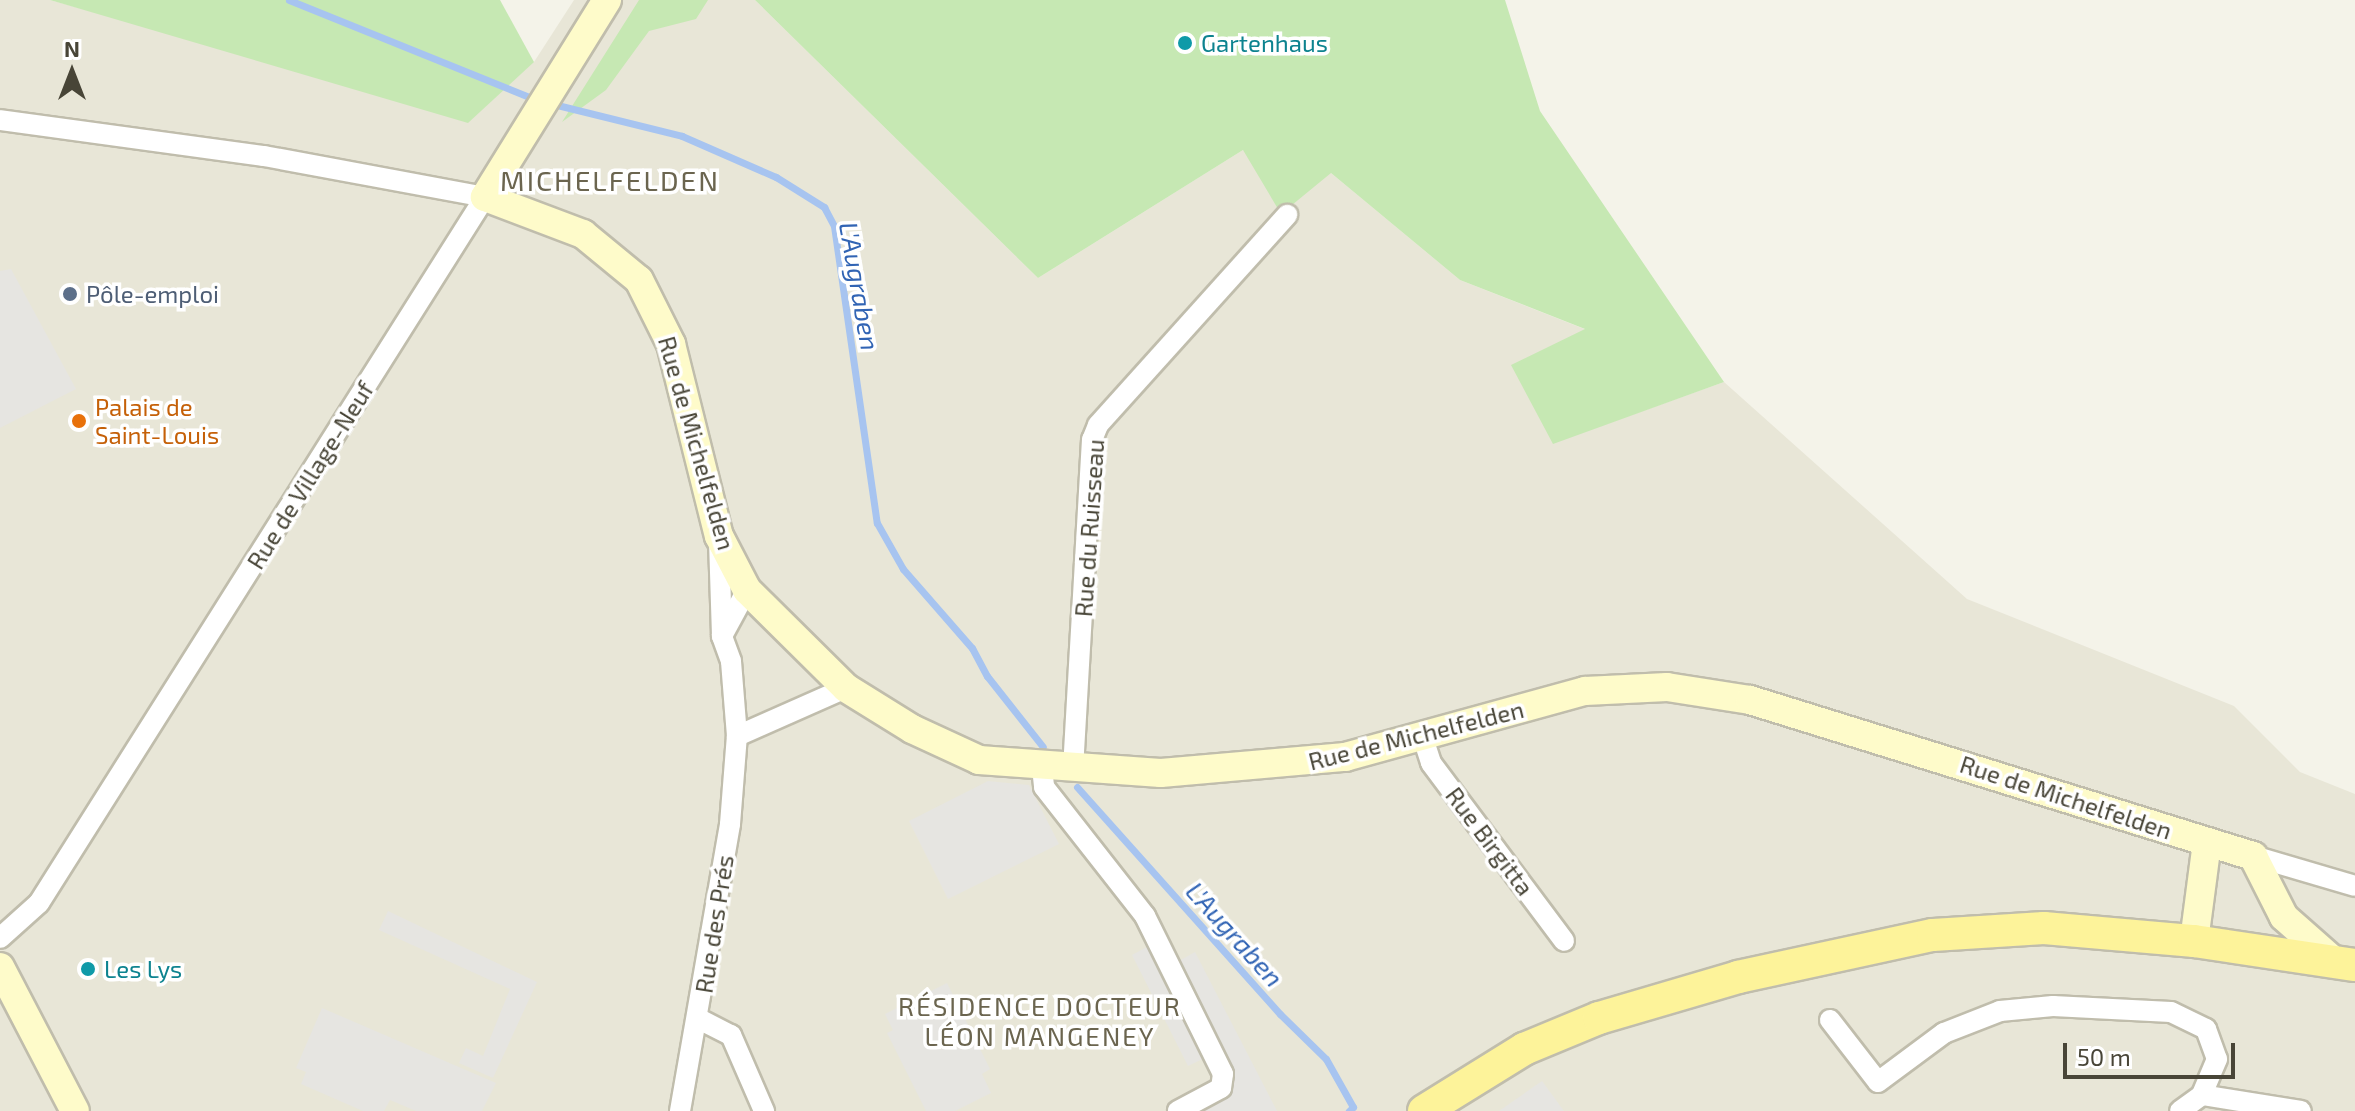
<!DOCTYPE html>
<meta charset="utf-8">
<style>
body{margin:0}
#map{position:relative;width:2355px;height:1111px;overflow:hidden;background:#f4f3e9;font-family:"Exo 2",sans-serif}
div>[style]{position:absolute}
.residential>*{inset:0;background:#e8e6d7}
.green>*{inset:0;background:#c6e8b3}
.parking>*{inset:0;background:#e6e5e1}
.stream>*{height:7px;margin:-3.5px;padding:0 3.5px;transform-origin:3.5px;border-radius:3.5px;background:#a7c4f0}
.roads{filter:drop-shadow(2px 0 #c0bdac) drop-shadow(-2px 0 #c0bdac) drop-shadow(0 2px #c0bdac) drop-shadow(0 -2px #c0bdac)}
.street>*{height:20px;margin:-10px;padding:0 10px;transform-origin:10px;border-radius:10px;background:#fff}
.secondary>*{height:28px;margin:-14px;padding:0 14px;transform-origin:14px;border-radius:14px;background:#fefbca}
.primary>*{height:32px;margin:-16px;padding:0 16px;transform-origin:16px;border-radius:16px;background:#fdf39a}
.dots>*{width:22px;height:22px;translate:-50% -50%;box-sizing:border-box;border:4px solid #fff;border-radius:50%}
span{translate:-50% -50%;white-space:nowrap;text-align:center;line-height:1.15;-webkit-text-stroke:7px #fff;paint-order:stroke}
.culture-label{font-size:24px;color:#0d838f}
.left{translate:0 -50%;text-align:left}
.service-label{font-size:24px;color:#4e5e75}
.food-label{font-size:24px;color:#c56008}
.street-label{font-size:24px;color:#484537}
.water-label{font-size:26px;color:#3164b4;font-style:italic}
.neighbourhood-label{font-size:26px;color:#6b654f;letter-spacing:2px}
.quarter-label{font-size:28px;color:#6b654f;letter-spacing:2px}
.north{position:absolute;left:32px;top:32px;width:80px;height:80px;-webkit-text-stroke:6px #fff;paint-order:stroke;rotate:0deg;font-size:22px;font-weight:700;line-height:32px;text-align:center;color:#484537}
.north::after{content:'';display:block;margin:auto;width:28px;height:36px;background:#484537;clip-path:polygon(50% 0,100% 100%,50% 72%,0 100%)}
.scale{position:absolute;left:2063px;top:1043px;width:172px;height:36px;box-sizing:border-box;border:4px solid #484537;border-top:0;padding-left:10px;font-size:24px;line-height:28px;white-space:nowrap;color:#484537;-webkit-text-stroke:6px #fff;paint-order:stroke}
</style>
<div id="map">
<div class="residential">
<i style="clip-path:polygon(0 0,50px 0,140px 25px,534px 62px,574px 0,755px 0,1038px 278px,1243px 150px,1331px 173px,1460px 280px,1587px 330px,1553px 443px,1724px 382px,1967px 599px,2234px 706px,2300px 772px,2355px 794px,2355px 1111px,0 1111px)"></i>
</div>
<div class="green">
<i style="clip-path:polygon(50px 0,500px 0,534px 62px,468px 123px)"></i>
<i style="clip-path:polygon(639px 0,708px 0,696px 19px,649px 31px,606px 90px,562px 122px)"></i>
<i style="clip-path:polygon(755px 0,1505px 0,1540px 111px,1724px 382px,1553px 444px,1511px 365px,1585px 329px,1460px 280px,1331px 173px,1281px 214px,1243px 150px,1038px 278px)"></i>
</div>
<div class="parking">
<i style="clip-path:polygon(11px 269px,76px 389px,0 428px,0 271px)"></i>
<i style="clip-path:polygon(988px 781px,1029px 785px,1059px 844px,948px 899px,909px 821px)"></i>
<i style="clip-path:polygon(388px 911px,537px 982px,493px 1078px,459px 1063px,466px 1048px,483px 1056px,510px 989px,379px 930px)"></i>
<i style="clip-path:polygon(1158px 941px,1170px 966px,1195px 952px,1277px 1111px,1197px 1111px,1221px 1088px,1213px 1054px,1188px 1066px,1132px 955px)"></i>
<i style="clip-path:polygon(947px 983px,990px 1069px,982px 1074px,991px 1093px,955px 1111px,926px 1111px,887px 1033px,893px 1030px,885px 1014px)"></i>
<i style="clip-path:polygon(322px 1008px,496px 1083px,482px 1111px,416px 1111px,390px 1100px,384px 1111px,363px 1111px,301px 1084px,306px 1072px,296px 1068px)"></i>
<i style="clip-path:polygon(1542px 1081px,1564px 1111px,1499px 1111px)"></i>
</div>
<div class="stream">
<i style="left:289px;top:0;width:267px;rotate:22deg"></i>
<i style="left:549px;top:103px;width:137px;rotate:13.9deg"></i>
<i style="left:682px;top:136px;width:103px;rotate:23.6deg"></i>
<i style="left:776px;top:177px;width:57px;rotate:32deg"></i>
<i style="left:824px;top:207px;width:21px;rotate:62deg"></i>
<i style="left:834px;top:226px;width:300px;rotate:81.8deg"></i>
<i style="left:877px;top:523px;width:53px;rotate:60.5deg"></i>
<i style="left:903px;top:569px;width:105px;rotate:48.9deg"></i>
<i style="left:972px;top:648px;width:32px;rotate:62deg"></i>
<i style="left:987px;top:676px;width:90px;rotate:51.7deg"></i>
<i style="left:1077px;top:787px;width:305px;rotate:48.2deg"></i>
<i style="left:1280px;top:1014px;width:64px;rotate:44.4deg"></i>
<i style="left:1326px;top:1059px;width:55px;rotate:60.6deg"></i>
<i style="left:1353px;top:1107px;width:6px;rotate:135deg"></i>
</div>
<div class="roads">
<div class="street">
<i style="left:0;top:120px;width:266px;rotate:7.8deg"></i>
<i style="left:264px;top:156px;width:225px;rotate:10.5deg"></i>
<i style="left:485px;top:197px;width:835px;rotate:122.28deg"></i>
<i style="left:39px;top:903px;width:52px;rotate:138.1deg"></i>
<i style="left:722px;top:636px;width:52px;rotate:-61.5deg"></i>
<i style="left:737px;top:736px;width:119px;rotate:-23.8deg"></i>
<i style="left:1423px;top:738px;width:26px;rotate:72deg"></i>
<i style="left:1431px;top:763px;width:222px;rotate:53.2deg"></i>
<i style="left:1042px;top:767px;width:20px;rotate:84deg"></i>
<i style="left:1044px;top:787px;width:164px;rotate:51.9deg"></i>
<i style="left:1145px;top:916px;width:176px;rotate:63.7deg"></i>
<i style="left:1223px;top:1074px;width:14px;rotate:98deg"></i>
<i style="left:1221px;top:1088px;width:49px;rotate:151.9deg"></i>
<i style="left:1073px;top:769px;width:330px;rotate:-86.7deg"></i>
<i style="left:1092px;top:440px;width:16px;rotate:-68deg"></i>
<i style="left:1098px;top:425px;width:283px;rotate:-48deg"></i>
<i style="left:2253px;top:856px;width:106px;rotate:16.4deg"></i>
<i style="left:699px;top:1019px;width:36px;rotate:27deg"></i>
<i style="left:731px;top:1035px;width:83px;rotate:66.5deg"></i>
<i style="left:1830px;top:1020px;width:78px;rotate:52.3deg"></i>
<i style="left:1878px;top:1082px;width:82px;rotate:-36.6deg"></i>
<i style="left:1944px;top:1033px;width:60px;rotate:-21.4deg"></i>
<i style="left:2000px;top:1011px;width:53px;rotate:-5.4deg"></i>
<i style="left:2053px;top:1006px;width:118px;rotate:2.9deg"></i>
<i style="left:2171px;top:1012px;width:39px;rotate:26deg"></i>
<i style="left:2206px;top:1029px;width:32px;rotate:70deg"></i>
<i style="left:2217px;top:1059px;width:39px;rotate:113deg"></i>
<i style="left:2202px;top:1095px;width:27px;rotate:144deg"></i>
<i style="left:2202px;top:1095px;width:100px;rotate:9.2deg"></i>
<i style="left:680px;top:1111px;width:291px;rotate:-80.1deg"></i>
<i style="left:730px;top:824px;width:88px;rotate:-85.5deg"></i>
<i style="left:737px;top:736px;width:75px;rotate:-94.6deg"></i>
<i style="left:731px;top:661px;width:27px;rotate:-110deg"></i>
<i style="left:722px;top:636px;width:94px;rotate:-91.8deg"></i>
</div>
<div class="secondary">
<i style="left:607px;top:0;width:232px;rotate:121.8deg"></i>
<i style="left:485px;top:197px;width:105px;rotate:20.7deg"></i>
<i style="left:583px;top:234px;width:72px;rotate:39.4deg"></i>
<i style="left:639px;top:280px;width:72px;rotate:63.4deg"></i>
<i style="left:671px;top:344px;width:198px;rotate:76deg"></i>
<i style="left:719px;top:536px;width:61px;rotate:62.6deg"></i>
<i style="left:747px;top:590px;width:139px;rotate:44.7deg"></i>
<i style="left:846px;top:688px;width:78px;rotate:31.8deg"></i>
<i style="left:912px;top:729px;width:74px;rotate:24.8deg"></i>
<i style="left:979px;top:760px;width:182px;rotate:4.1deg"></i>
<i style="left:1161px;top:773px;width:185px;rotate:-5deg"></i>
<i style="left:1345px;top:757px;width:249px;rotate:-15.4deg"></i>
<i style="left:1585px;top:691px;width:82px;rotate:-2.8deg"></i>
<i style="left:1667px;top:687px;width:84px;rotate:8.9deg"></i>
<i style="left:1750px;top:700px;width:527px;rotate:17.23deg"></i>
<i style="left:2253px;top:856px;width:68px;rotate:63.1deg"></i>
<i style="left:2284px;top:917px;width:68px;rotate:41.4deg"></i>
<i style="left:2194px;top:941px;width:100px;rotate:-82.5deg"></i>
<i style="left:0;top:967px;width:162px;rotate:62.5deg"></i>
</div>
<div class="primary">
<i style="left:1424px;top:1111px;width:118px;rotate:-31.8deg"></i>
<i style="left:1524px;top:1049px;width:81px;rotate:-22.5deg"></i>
<i style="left:1599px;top:1018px;width:145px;rotate:-16.4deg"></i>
<i style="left:1738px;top:977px;width:199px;rotate:-12.2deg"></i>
<i style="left:1933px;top:935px;width:111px;rotate:-3.6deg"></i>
<i style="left:2044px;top:928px;width:151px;rotate:5deg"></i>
<i style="left:2194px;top:941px;width:163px;rotate:8.5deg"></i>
</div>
</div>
<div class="dots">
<i style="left:1185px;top:43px;background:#0f9aa8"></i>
<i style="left:70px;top:294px;background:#5c6f8a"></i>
<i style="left:79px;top:421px;background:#e8710a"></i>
<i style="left:88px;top:969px;background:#0f9aa8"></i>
</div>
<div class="culture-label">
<span class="left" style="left:1201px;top:43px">Gartenhaus</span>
<span class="left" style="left:104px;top:969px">Les Lys</span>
</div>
<div class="service-label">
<span class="left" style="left:86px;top:294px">Pôle-emploi</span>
</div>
<div class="food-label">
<span class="left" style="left:95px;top:421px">Palais de<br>Saint-Louis</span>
</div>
<div class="street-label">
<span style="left:697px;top:443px;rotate:74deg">Rue de Michelfelden</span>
<span style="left:310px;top:475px;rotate:-58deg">Rue de Village-Neuf</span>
<span style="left:1089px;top:528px;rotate:-86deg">Rue du Ruisseau</span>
<span style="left:1416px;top:735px;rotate:-14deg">Rue de Michelfelden</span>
<span style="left:2066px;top:797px;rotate:18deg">Rue de Michelfelden</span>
<span style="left:1490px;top:841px;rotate:53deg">Rue Birgitta</span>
<span style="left:714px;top:924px;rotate:-81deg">Rue des Prés</span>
</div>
<div class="water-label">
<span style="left:860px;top:286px;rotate:80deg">L'Augraben</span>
<span style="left:1235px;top:934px;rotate:48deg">L'Augraben</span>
</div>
<div class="neighbourhood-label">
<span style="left:1040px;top:1021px">RÉSIDENCE DOCTEUR<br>LÉON MANGENEY</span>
</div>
<div class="quarter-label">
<span style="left:610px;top:180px">MICHELFELDEN</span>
</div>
<div class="north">N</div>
<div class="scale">50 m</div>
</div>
